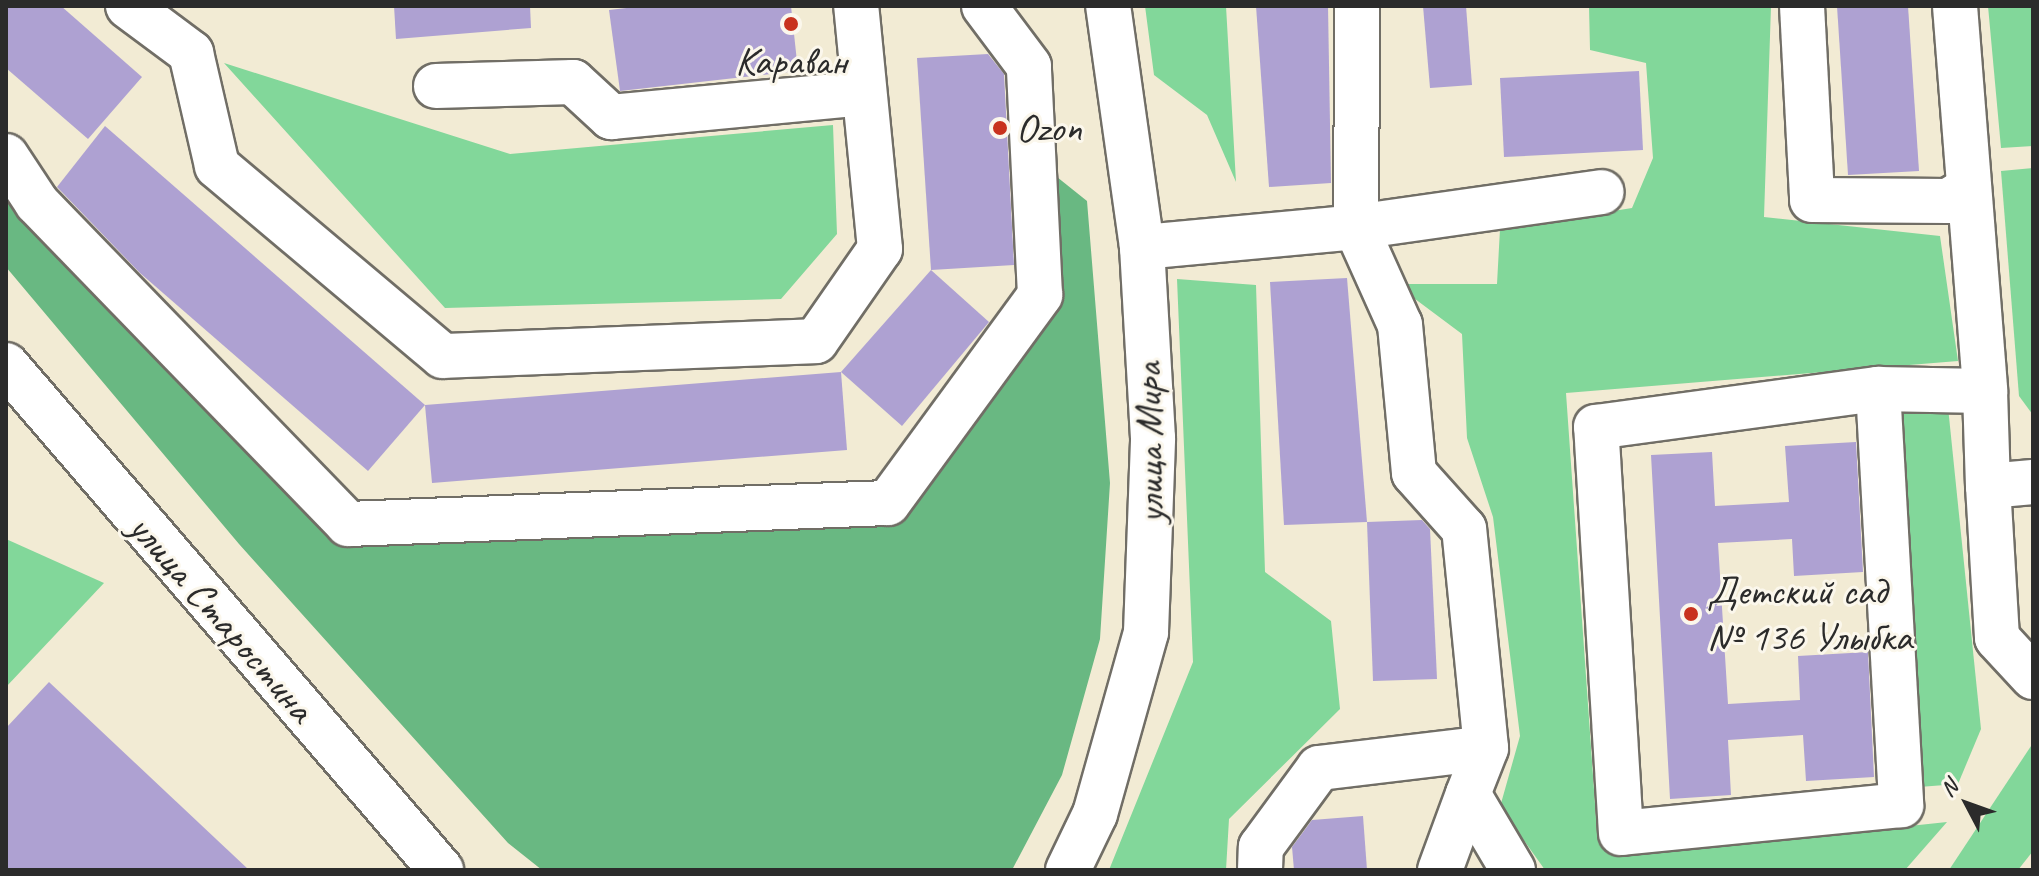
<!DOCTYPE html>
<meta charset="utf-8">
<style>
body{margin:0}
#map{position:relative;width:2039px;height:876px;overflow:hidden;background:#f2ebd4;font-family:Caveat,sans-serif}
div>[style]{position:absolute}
.green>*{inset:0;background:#82d79a}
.forest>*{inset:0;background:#69b882}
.building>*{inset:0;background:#aea1d2}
.roads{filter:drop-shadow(2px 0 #716e66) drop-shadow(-2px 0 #716e66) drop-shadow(0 2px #716e66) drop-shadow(0 -2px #716e66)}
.minor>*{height:44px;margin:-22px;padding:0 22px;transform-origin:22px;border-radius:22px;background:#fff}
.major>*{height:44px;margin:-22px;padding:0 22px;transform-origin:22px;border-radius:22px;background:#fff}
.dots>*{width:22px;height:22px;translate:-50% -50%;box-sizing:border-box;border:4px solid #fbf7ec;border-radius:50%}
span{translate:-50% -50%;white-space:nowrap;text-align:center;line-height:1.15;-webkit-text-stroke:6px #fbf7ec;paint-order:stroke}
.poi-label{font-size:40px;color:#2b2b2b}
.left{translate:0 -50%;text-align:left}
.street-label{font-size:40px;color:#2b2b2b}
.frame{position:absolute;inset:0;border:8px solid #2b2b2b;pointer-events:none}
.north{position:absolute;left:1927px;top:764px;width:80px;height:80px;-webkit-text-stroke:6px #fbf7ec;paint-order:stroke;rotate:311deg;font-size:22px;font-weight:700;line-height:32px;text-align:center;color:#2b2b2b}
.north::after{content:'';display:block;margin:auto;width:28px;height:36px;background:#2b2b2b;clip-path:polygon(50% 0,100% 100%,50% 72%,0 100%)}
</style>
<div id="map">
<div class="green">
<i style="clip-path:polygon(1145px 6px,1226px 6px,1236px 182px,1207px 115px,1154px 75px)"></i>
<i style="clip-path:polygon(1589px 6px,1771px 6px,1764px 217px,1940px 236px,1958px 361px,1566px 393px,1597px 832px,1627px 856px,1947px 822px,1905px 870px,1545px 870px,1500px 807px,1520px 736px,1493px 517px,1467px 438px,1462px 334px,1395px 284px,1497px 284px,1500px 229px,1632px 208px,1653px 158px,1646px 63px,1590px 50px)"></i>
<i style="clip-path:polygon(1988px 6px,2033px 6px,2033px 146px,2001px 148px)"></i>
<i style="clip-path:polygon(224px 63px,510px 154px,833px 125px,837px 234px,781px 299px,445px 308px)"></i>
<i style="clip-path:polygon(2033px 168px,2033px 415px,2019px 396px,2001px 171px)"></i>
<i style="clip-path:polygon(1177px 279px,1256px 285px,1265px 572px,1331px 621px,1340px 709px,1229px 819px,1226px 870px,1109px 870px,1193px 662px)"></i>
<i style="clip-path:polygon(1948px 407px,1981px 729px,1958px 784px,1919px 787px,1887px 412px)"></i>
<i style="clip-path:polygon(6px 539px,104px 583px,6px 687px)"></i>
<i style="clip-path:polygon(2033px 743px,2033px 851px,2018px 870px,1949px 870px)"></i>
</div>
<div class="forest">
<i style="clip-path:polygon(1047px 169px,1087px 201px,1110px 483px,1100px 639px,1062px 775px,1012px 870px,542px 870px,508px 843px,239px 544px,6px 267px,6px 192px,65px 264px,347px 540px,899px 519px,1057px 294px)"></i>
</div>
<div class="building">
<i style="clip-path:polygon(6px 6px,61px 6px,142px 77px,88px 139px,6px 68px)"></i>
<i style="clip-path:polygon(394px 6px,530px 6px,531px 28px,396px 39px)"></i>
<i style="clip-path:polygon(644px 6px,791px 6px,798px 71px,620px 91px,609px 10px)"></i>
<i style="clip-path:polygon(1256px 6px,1328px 6px,1331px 183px,1269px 187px)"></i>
<i style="clip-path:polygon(1423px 6px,1466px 6px,1472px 85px,1430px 88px)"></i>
<i style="clip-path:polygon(1837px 6px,1908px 6px,1919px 171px,1848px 175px)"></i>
<i style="clip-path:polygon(988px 54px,1004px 74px,1014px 265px,931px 270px,917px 58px)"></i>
<i style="clip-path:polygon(1639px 71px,1643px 150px,1504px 157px,1500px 78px)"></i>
<i style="clip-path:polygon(105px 126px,425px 405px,368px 471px,140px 273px,57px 187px)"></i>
<i style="clip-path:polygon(931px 270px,989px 322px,902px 426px,841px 372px)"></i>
<i style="clip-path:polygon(1347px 278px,1367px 522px,1284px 525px,1270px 282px)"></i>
<i style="clip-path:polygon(841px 372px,847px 450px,432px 483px,425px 405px)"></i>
<i style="clip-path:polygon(1856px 442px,1863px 572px,1794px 576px,1792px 539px,1718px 543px,1728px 704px,1800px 700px,1798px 656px,1868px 652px,1874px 777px,1806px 781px,1803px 735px,1728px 740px,1731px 795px,1670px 799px,1651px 455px,1712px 452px,1715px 506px,1789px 502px,1785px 446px)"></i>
<i style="clip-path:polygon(1422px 520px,1430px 529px,1437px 679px,1373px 681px,1367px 522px)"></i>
<i style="clip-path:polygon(49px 682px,249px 870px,6px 870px,6px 728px)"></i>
<i style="clip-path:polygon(1363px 816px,1367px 870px,1294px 870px,1292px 847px,1312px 820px)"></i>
</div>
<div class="roads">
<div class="minor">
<i style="left:128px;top:6px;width:79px;rotate:36.7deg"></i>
<i style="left:191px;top:53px;width:116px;rotate:77deg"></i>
<i style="left:217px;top:166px;width:295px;rotate:40.1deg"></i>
<i style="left:443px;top:356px;width:373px;rotate:-2.3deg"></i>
<i style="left:816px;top:341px;width:112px;rotate:-55.2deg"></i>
<i style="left:880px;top:249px;width:244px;rotate:-95.6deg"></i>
<i style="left:1802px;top:6px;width:194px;rotate:87deg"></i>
<i style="left:1812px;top:200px;width:136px;rotate:0.4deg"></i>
<i style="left:1948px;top:201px;width:23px;rotate:-31deg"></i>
<i style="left:1955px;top:6px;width:386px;rotate:85.5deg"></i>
<i style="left:436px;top:86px;width:137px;rotate:-1.7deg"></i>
<i style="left:573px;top:82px;width:52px;rotate:42.6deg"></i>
<i style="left:611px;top:117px;width:254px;rotate:-5.4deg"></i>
<i style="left:6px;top:156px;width:56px;rotate:56.6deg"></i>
<i style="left:37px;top:203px;width:447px;rotate:45.9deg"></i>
<i style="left:348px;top:524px;width:540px;rotate:-2.23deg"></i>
<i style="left:888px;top:503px;width:258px;rotate:-53.8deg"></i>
<i style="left:1040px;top:295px;width:229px;rotate:-92.8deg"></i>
<i style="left:1029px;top:66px;width:75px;rotate:-126.9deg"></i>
<i style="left:1142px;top:247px;width:215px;rotate:-5.3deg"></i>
<i style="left:1356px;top:227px;width:221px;rotate:-89.7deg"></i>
<i style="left:1878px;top:389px;width:417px;rotate:86.8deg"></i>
<i style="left:1901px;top:805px;width:281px;rotate:174.3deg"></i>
<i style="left:1621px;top:833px;width:407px;rotate:-93.5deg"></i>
<i style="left:1596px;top:427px;width:285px;rotate:-7.7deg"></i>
<i style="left:1878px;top:389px;width:107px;rotate:1.1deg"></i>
<i style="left:1985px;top:391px;width:95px;rotate:88.2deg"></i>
<i style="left:1988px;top:486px;width:45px;rotate:-5.1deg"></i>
<i style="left:1988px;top:486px;width:152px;rotate:86.6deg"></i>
<i style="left:1997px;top:638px;width:53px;rotate:47.3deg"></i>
<i style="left:1068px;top:870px;width:62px;rotate:-64.3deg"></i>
<i style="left:1095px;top:814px;width:189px;rotate:-74.3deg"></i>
<i style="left:1146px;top:632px;width:194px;rotate:-87.9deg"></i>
<i style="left:1153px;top:438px;width:191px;rotate:-93.3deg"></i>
<i style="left:1142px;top:247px;width:243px;rotate:-98deg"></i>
<i style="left:1260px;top:870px;width:23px;rotate:-88deg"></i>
<i style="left:1261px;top:847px;width:98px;rotate:-53.7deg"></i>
<i style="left:1319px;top:768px;width:168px;rotate:-6.8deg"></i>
<i style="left:1440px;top:870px;width:81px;rotate:-69.8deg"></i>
<i style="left:1513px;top:870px;width:88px;rotate:-120.6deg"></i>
<i style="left:1468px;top:794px;width:49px;rotate:-68.6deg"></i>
<i style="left:1486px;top:748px;width:220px;rotate:-95.7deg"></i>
<i style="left:1464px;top:529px;width:75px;rotate:-131.8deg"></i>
<i style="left:1414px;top:473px;width:149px;rotate:-95.4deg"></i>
<i style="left:1400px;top:325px;width:107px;rotate:-114.2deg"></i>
<i style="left:1356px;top:227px;width:248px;rotate:-8.1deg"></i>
</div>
<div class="major">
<i style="left:6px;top:365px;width:667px;rotate:49.26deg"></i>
</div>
</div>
<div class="dots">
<i style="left:791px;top:24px;background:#c8321e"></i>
<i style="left:1000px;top:128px;background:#c8321e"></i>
<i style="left:1691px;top:614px;background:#c8321e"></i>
</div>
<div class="poi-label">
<span style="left:791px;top:61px">Караван</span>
<span class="left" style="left:1016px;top:128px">Ozon</span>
<span class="left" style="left:1707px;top:614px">Детский сад<br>№ 136 Улыбка</span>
</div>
<div class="street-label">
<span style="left:1149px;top:443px;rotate:-91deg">улица Мира</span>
<span style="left:222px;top:618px;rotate:49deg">улица Старостина</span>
</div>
<div class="frame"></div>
<div class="north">N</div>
</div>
